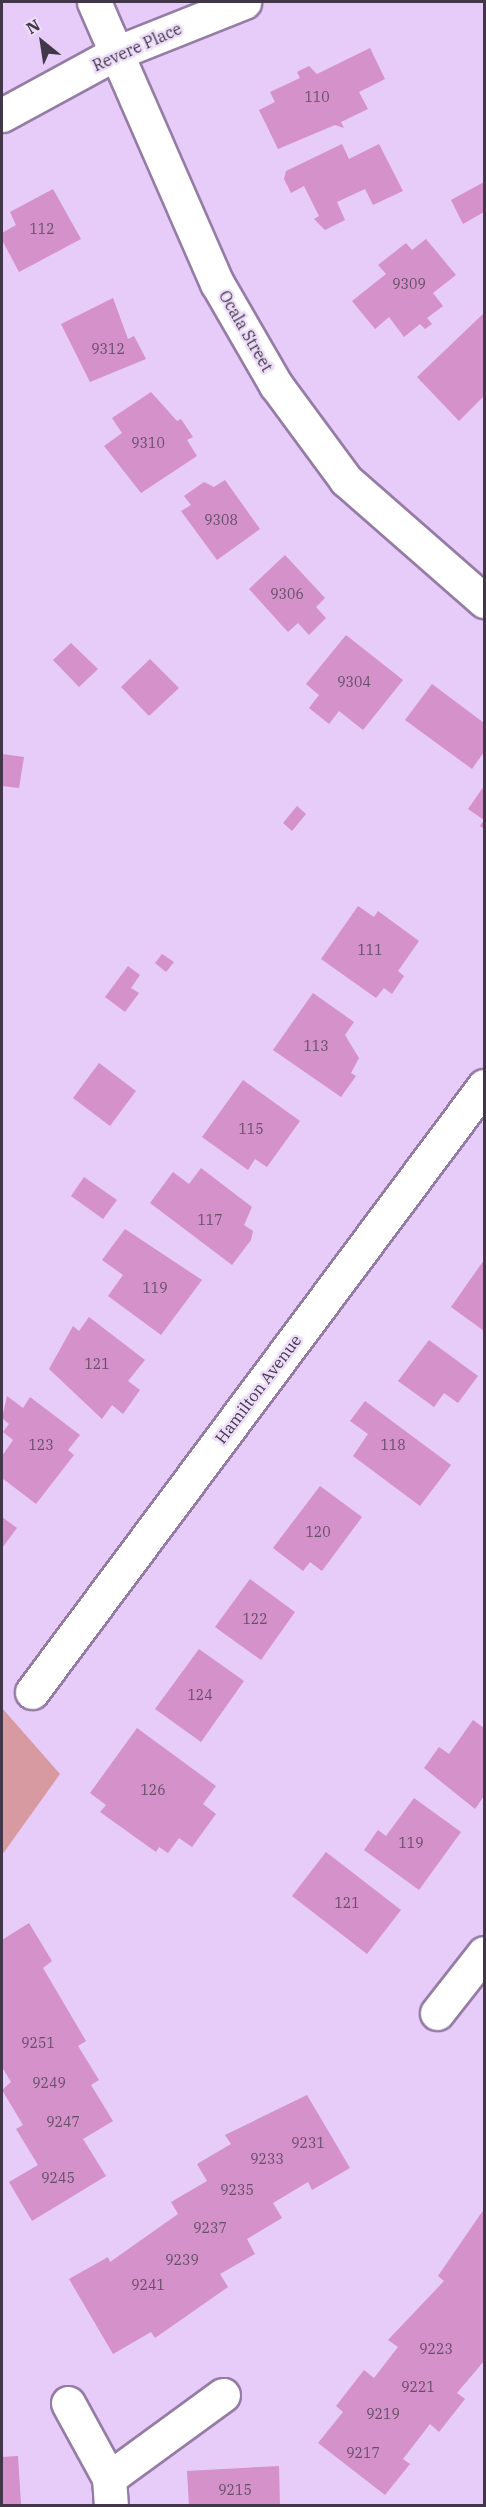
<!DOCTYPE html>
<style>
body{margin:0}
#map{position:relative;width:486px;height:2507px;overflow:hidden;background:#e7cbf8;font-family:"IBM Plex Serif",serif}
div>[style]{position:absolute}
.green>*{inset:0;background:#d79aa0}
.building>*{inset:0;background:#d491ca}
.roads{filter:drop-shadow(2px 0 #957ca5) drop-shadow(-2px 0 #957ca5) drop-shadow(0 2px #957ca5) drop-shadow(0 -2px #957ca5)}
.minor>*{height:33px;margin:-16.5px;padding:0 16.5px;transform-origin:16.5px;border-radius:16.5px;background:#fff}
span{translate:-50% -50%;white-space:nowrap;text-align:center;line-height:1.15;-webkit-text-stroke:5px #eeddf9;paint-order:stroke}
.number-label{font-size:14px;color:#664e69}
.number-label span{-webkit-text-stroke-width:0}
.street-label{font-size:16px;color:#423749}
.frame{position:absolute;inset:0;border:3px solid #423749;pointer-events:none}
.north{position:absolute;left:12px;top:12px;width:60px;height:60px;-webkit-text-stroke:4px #eeddf9;paint-order:stroke;rotate:330deg;font-size:16px;font-weight:700;line-height:24px;text-align:center;color:#423749}
.north::after{content:'';display:block;margin:auto;width:21px;height:27px;background:#423749;clip-path:polygon(50% 0,100% 100%,50% 72%,0 100%)}
</style>
<div id="map">
<div class="green">
<i style="clip-path:polygon(2px 1708px,60px 1774px,2px 1855px)"></i>
</div>
<div class="building">
<i style="clip-path:polygon(370px 48px,385px 79px,359px 92px,368px 109px,341px 122px,344px 128px,335px 125px,278px 149px,259px 110px,275px 102px,270px 92px,300px 78px,297px 72px,309px 66px,317px 74px)"></i>
<i style="clip-path:polygon(342px 144px,349px 159px,379px 144px,403px 191px,373px 205px,365px 189px,337px 202px,345px 220px,325px 230px,314px 219px,319px 216px,304px 186px,291px 193px,284px 179px,286px 171px)"></i>
<i style="clip-path:polygon(484px 182px,484px 212px,463px 224px,451px 200px)"></i>
<i style="clip-path:polygon(53px 189px,81px 239px,19px 272px,2px 240px,2px 233px,16px 225px,10px 212px)"></i>
<i style="clip-path:polygon(426px 239px,456px 275px,433px 293px,443px 306px,427px 318px,432px 324px,425px 329px,420px 324px,404px 337px,389px 317px,375px 329px,352px 301px,386px 274px,378px 265px,406px 243px,412px 250px)"></i>
<i style="clip-path:polygon(113px 298px,128px 339px,134px 336px,146px 359px,90px 382px,61px 324px)"></i>
<i style="clip-path:polygon(484px 313px,484px 396px,459px 421px,417px 377px)"></i>
<i style="clip-path:polygon(151px 392px,177px 421px,181px 419px,193px 437px,187px 440px,197px 456px,141px 493px,104px 446px,122px 433px,112px 418px)"></i>
<i style="clip-path:polygon(225px 480px,260px 529px,217px 560px,181px 511px,191px 505px,184px 496px,204px 482px,214px 487px)"></i>
<i style="clip-path:polygon(285px 555px,325px 598px,316px 607px,326px 618px,309px 635px,298px 623px,288px 632px,249px 589px)"></i>
<i style="clip-path:polygon(346px 635px,403px 680px,363px 730px,339px 711px,329px 724px,309px 708px,319px 695px,306px 684px)"></i>
<i style="clip-path:polygon(71px 643px,98px 669px,79px 687px,53px 660px)"></i>
<i style="clip-path:polygon(150px 659px,179px 688px,149px 716px,121px 687px)"></i>
<i style="clip-path:polygon(432px 684px,484px 723px,484px 752px,472px 769px,405px 720px)"></i>
<i style="clip-path:polygon(2px 754px,24px 757px,19px 788px,2px 786px)"></i>
<i style="clip-path:polygon(484px 786px,484px 829px,480px 826px,484px 820px,468px 809px)"></i>
<i style="clip-path:polygon(297px 806px,306px 814px,292px 831px,283px 823px)"></i>
<i style="clip-path:polygon(358px 906px,374px 917px,378px 911px,419px 941px,398px 971px,404px 976px,392px 994px,384px 988px,376px 998px,321px 959px)"></i>
<i style="clip-path:polygon(162px 954px,174px 962px,166px 972px,155px 963px)"></i>
<i style="clip-path:polygon(128px 966px,140px 975px,131px 988px,139px 993px,125px 1012px,105px 997px)"></i>
<i style="clip-path:polygon(313px 993px,354px 1022px,345px 1035px,359px 1058px,351px 1073px,356px 1076px,341px 1097px,273px 1050px)"></i>
<i style="clip-path:polygon(99px 1063px,136px 1091px,110px 1126px,73px 1098px)"></i>
<i style="clip-path:polygon(243px 1080px,300px 1121px,267px 1167px,255px 1159px,248px 1170px,202px 1137px)"></i>
<i style="clip-path:polygon(201px 1168px,252px 1207px,244px 1225px,253px 1231px,251px 1240px,232px 1265px,150px 1203px,173px 1172px,189px 1184px)"></i>
<i style="clip-path:polygon(84px 1177px,117px 1200px,103px 1219px,71px 1196px)"></i>
<i style="clip-path:polygon(125px 1229px,202px 1280px,161px 1335px,108px 1296px,123px 1275px,102px 1260px)"></i>
<i style="clip-path:polygon(484px 1260px,484px 1331px,451px 1307px)"></i>
<i style="clip-path:polygon(89px 1317px,145px 1360px,128px 1381px,140px 1390px,123px 1414px,112px 1405px,102px 1419px,49px 1369px,73px 1326px,79px 1331px)"></i>
<i style="clip-path:polygon(429px 1340px,478px 1376px,458px 1403px,444px 1393px,434px 1407px,398px 1381px)"></i>
<i style="clip-path:polygon(7px 1396px,23px 1408px,30px 1397px,80px 1435px,68px 1450px,74px 1455px,36px 1504px,2px 1478px,2px 1456px,13px 1440px,3px 1432px,9px 1424px,2px 1418px)"></i>
<i style="clip-path:polygon(365px 1401px,451px 1465px,420px 1506px,353px 1456px,368px 1434px,350px 1421px)"></i>
<i style="clip-path:polygon(320px 1486px,362px 1517px,322px 1571px,310px 1562px,303px 1571px,273px 1548px)"></i>
<i style="clip-path:polygon(2px 1517px,17px 1528px,2px 1548px)"></i>
<i style="clip-path:polygon(250px 1579px,295px 1612px,261px 1660px,215px 1627px)"></i>
<i style="clip-path:polygon(199px 1649px,244px 1681px,201px 1742px,155px 1709px)"></i>
<i style="clip-path:polygon(473px 1720px,484px 1728px,484px 1796px,475px 1809px,424px 1768px,439px 1747px,449px 1754px)"></i>
<i style="clip-path:polygon(137px 1728px,216px 1786px,203px 1804px,216px 1814px,192px 1847px,179px 1838px,168px 1853px,159px 1847px,156px 1852px,100px 1812px,106px 1805px,90px 1793px)"></i>
<i style="clip-path:polygon(414px 1798px,461px 1832px,419px 1890px,364px 1850px,378px 1830px,386px 1836px)"></i>
<i style="clip-path:polygon(326px 1852px,401px 1910px,367px 1954px,292px 1896px)"></i>
<i style="clip-path:polygon(29px 1923px,52px 1961px,43px 1968px,86px 2041px,78px 2046px,99px 2080px,91px 2085px,113px 2121px,83px 2139px,106px 2176px,32px 2221px,9px 2182px,38px 2165px,16px 2129px,23px 2125px,2px 2090px,11px 2082px,2px 2067px,2px 1940px)"></i>
<i style="clip-path:polygon(307px 2095px,350px 2168px,312px 2190px,308px 2182px,273px 2203px,282px 2218px,247px 2239px,255px 2254px,220px 2274px,228px 2287px,155px 2338px,151px 2332px,113px 2354px,69px 2279px,108px 2257px,110px 2262px,178px 2214px,171px 2202px,207px 2181px,197px 2164px,231px 2144px,225px 2135px)"></i>
<i style="clip-path:polygon(484px 2209px,484px 2361px,457px 2393px,465px 2399px,439px 2432px,430px 2424px,403px 2459px,410px 2464px,385px 2495px,318px 2443px,343px 2412px,336px 2406px,364px 2370px,374px 2378px,398px 2347px,388px 2340px,444px 2281px,438px 2276px)"></i>
<i style="clip-path:polygon(18px 2456px,21px 2504px,2px 2505px,2px 2457px)"></i>
<i style="clip-path:polygon(279px 2466px,280px 2506px,189px 2506px,187px 2471px)"></i>
</div>
<div class="roads">
<div class="minor">
<i style="left:94px;top:2px;width:307px;rotate:66.4deg"></i>
<i style="left:217px;top:283px;width:118px;rotate:60deg"></i>
<i style="left:276px;top:385px;width:118px;rotate:53.6deg"></i>
<i style="left:346px;top:480px;width:184px;rotate:41.2deg"></i>
<i style="left:2px;top:115px;width:130px;rotate:-28.5deg"></i>
<i style="left:116px;top:53px;width:138px;rotate:-21.7deg"></i>
<i style="left:32px;top:1692px;width:756px;rotate:-53.28deg"></i>
<i style="left:437px;top:2013px;width:76px;rotate:-51.9deg"></i>
<i style="left:68px;top:2403px;width:85px;rotate:61.3deg"></i>
<i style="left:109px;top:2478px;width:28px;rotate:86deg"></i>
<i style="left:109px;top:2478px;width:141px;rotate:-36.1deg"></i>
</div>
</div>
<div class="number-label">
<span style="left:317px;top:97px">110</span>
<span style="left:42px;top:229px">112</span>
<span style="left:409px;top:284px">9309</span>
<span style="left:108px;top:349px">9312</span>
<span style="left:148px;top:443px">9310</span>
<span style="left:221px;top:520px">9308</span>
<span style="left:287px;top:594px">9306</span>
<span style="left:354px;top:682px">9304</span>
<span style="left:370px;top:950px">111</span>
<span style="left:316px;top:1046px">113</span>
<span style="left:251px;top:1129px">115</span>
<span style="left:210px;top:1220px">117</span>
<span style="left:155px;top:1288px">119</span>
<span style="left:97px;top:1364px">121</span>
<span style="left:41px;top:1445px">123</span>
<span style="left:393px;top:1445px">118</span>
<span style="left:318px;top:1532px">120</span>
<span style="left:255px;top:1619px">122</span>
<span style="left:200px;top:1695px">124</span>
<span style="left:153px;top:1790px">126</span>
<span style="left:411px;top:1843px">119</span>
<span style="left:347px;top:1903px">121</span>
<span style="left:38px;top:2043px">9251</span>
<span style="left:49px;top:2083px">9249</span>
<span style="left:63px;top:2122px">9247</span>
<span style="left:308px;top:2143px">9231</span>
<span style="left:267px;top:2159px">9233</span>
<span style="left:58px;top:2178px">9245</span>
<span style="left:237px;top:2190px">9235</span>
<span style="left:210px;top:2228px">9237</span>
<span style="left:182px;top:2260px">9239</span>
<span style="left:148px;top:2285px">9241</span>
<span style="left:436px;top:2349px">9223</span>
<span style="left:418px;top:2387px">9221</span>
<span style="left:383px;top:2414px">9219</span>
<span style="left:363px;top:2453px">9217</span>
<span style="left:235px;top:2490px">9215</span>
</div>
<div class="street-label">
<span style="left:137px;top:47px;rotate:-24deg">Revere Place</span>
<span style="left:246px;top:331px;rotate:60deg">Ocala Street</span>
<span style="left:258px;top:1389px;rotate:-53deg">Hamilton Avenue</span>
</div>
<div class="frame"></div>
<div class="north">N</div>
</div>
